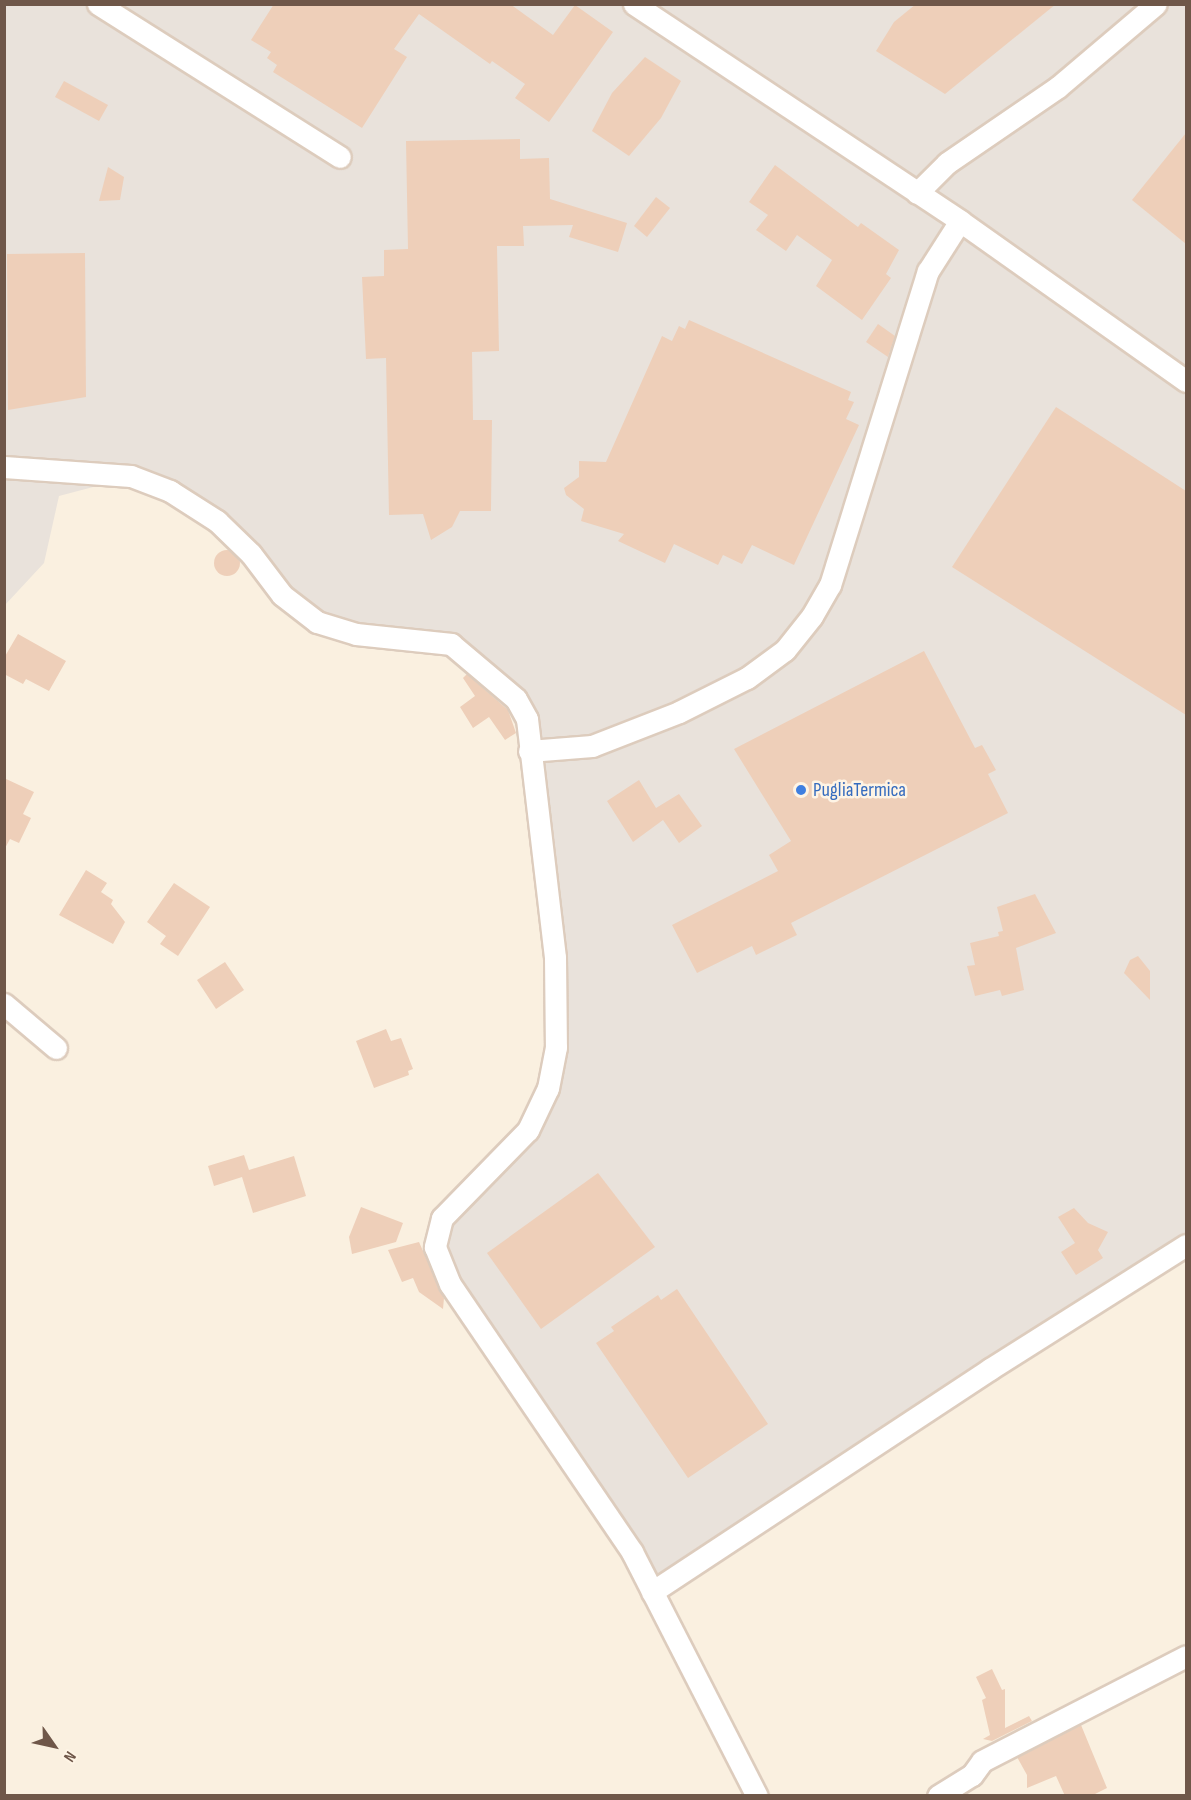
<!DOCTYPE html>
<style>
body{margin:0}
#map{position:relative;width:1191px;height:1800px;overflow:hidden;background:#faf0e0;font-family:"Sofia Sans Condensed",sans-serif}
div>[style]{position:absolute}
.industrial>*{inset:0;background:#e9e2db}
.building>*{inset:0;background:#eecfb9}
.round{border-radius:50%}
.roads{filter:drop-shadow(2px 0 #ddccbd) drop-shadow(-2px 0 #ddccbd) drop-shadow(0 2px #ddccbd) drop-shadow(0 -2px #ddccbd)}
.minor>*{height:21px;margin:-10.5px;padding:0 10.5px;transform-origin:10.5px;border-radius:10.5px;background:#fff}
.dots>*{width:16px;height:16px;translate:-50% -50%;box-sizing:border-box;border:3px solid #fef4e5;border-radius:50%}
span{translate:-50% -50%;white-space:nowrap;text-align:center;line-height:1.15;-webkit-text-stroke:5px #fef4e5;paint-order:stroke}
.shop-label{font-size:20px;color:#366cbe}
.left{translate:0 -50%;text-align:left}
.frame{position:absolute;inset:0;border:6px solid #6f5749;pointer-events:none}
.north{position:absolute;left:24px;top:1716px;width:60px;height:60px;-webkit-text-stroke:4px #fef4e5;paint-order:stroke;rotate:124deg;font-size:16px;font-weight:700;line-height:24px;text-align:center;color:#6f5749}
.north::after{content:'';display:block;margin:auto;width:21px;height:27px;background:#6f5749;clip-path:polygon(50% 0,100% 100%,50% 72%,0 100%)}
</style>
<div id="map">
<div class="industrial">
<i style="clip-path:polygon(5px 5px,1186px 5px,1186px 1245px,652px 1592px,435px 1247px,442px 1218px,528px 1130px,556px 1047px,527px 719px,451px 644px,317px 622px,251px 554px,131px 477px,59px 496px,44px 563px,5px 605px)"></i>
</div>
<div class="building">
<i style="clip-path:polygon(274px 4px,510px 4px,553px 35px,575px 5px,613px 32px,549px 122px,515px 98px,525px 84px,492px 61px,490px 64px,419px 14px,394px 49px,407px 57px,362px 128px,273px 72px,277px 65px,267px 58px,271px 52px,251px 40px)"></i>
<i style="clip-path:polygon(916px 4px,1056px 4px,945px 94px,876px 51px,894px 22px)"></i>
<i style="clip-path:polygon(645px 57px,681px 81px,661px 118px,629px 156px,592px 131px,612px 93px)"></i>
<i style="clip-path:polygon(64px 81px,108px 105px,99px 121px,55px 97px)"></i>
<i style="clip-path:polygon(1186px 133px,1186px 244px,1132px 200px)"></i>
<i style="clip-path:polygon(520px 139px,520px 159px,549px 158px,550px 199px,627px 223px,618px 252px,569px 237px,573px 225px,523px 226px,524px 246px,497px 246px,499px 351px,472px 352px,473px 420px,492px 420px,491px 511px,460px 511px,452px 527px,431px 540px,423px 514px,389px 515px,386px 358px,366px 359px,362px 277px,384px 276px,384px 250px,408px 249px,406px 141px)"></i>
<i style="clip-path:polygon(775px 165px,858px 227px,861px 223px,899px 250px,886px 274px,891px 278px,862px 320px,816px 286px,832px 260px,797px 235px,786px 251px,756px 230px,768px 215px,749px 202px)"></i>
<i style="clip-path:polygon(108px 167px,124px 177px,120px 200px,99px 201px)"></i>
<i style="clip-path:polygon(656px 197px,670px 208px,647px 237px,634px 226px)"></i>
<i style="clip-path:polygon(85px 253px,86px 397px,8px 410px,7px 254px)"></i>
<i style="clip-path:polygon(689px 320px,851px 392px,848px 400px,854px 402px,846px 419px,859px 425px,794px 565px,752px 545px,742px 564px,723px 555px,718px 565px,674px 544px,665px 563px,618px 541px,624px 534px,581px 521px,584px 509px,566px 495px,564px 488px,579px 477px,579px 461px,606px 462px,662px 336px,672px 341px,679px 326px,685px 329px)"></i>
<i style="clip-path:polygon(878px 324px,895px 336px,888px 357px,866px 342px)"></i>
<i style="clip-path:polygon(1056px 407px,1186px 491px,1186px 715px,952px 567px)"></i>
<i class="round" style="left:214px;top:550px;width:26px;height:26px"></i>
<i style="clip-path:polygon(18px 634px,66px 661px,49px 691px,26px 679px,23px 684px,4px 674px,4px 658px)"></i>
<i style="clip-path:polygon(924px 651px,975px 748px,982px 745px,996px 770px,988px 774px,1008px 813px,791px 923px,797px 935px,756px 955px,752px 946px,697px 973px,672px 925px,778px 871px,769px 855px,791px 841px,734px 749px)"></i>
<i style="clip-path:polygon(467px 674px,508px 710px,516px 733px,505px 740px,489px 717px,473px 728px,460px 707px,475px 696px,463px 678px)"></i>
<i style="clip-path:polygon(4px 778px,34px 792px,23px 814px,31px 818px,19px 843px,10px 839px,4px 850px)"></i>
<i style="clip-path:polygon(639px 780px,656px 808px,679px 794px,702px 826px,679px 843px,663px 820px,633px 842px,607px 801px)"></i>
<i style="clip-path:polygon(86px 870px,107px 883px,101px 892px,113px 900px,111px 904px,125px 922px,113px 944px,59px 915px)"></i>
<i style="clip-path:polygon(174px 883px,210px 907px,178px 956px,160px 944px,166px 936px,147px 922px)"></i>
<i style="clip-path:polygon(1035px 894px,1056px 933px,1016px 948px,1024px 990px,1002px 996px,1000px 990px,975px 996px,967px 966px,975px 965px,970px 943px,999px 936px,998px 932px,1003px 931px,997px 907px)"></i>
<i style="clip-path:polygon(1138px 956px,1150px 971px,1150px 1000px,1124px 973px,1130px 960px)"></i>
<i style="clip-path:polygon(225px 962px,244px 990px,216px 1009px,197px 980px)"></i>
<i style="clip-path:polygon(386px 1029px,391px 1041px,401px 1038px,413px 1069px,408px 1071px,409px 1075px,374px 1088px,356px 1041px)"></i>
<i style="clip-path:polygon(244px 1155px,249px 1170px,294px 1156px,306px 1196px,253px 1213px,242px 1177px,214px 1186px,208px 1166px)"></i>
<i style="clip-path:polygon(598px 1173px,655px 1247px,541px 1329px,487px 1253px)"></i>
<i style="clip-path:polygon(361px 1207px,403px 1223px,396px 1242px,352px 1254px,349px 1237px)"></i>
<i style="clip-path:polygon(1074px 1208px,1088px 1223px,1108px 1232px,1098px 1250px,1103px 1258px,1076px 1275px,1061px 1252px,1075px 1243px,1058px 1217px)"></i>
<i style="clip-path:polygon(419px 1242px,444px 1298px,443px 1309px,419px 1292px,413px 1278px,402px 1282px,388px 1250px)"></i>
<i style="clip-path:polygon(677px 1289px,768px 1424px,688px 1478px,596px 1343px,614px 1331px,611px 1327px,658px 1295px,661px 1300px)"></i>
<i style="clip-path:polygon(992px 1669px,1002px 1690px,1005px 1689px,1005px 1728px,1029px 1716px,1032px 1721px,992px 1741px,983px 1739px,990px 1735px,982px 1700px,986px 1698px,976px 1677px)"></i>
<i style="clip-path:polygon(1081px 1725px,1107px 1788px,1091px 1796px,1065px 1796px,1056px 1776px,1027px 1788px,1027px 1775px,1017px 1757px)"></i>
</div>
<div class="roads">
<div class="minor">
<i style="left:98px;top:4px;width:286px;rotate:32.3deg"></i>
<i style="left:634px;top:4px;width:392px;rotate:33.6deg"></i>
<i style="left:960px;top:221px;width:277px;rotate:35.3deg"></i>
<i style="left:917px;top:193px;width:42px;rotate:-45deg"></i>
<i style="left:947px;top:163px;width:135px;rotate:-34.4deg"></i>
<i style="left:1058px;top:87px;width:128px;rotate:-40.3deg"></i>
<i style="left:4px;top:467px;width:127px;rotate:4.1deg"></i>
<i style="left:131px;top:476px;width:42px;rotate:21deg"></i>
<i style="left:170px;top:491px;width:56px;rotate:32.6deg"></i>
<i style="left:217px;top:521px;width:47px;rotate:44.1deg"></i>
<i style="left:251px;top:554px;width:51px;rotate:52.9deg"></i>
<i style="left:282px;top:595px;width:44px;rotate:37.6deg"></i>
<i style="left:317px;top:622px;width:41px;rotate:17.1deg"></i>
<i style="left:356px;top:634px;width:96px;rotate:6deg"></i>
<i style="left:451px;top:644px;width:85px;rotate:40.2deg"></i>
<i style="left:516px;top:699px;width:23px;rotate:61deg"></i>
<i style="left:527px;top:719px;width:240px;rotate:83.3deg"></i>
<i style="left:555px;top:957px;width:90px;rotate:89.4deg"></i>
<i style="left:556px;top:1047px;width:42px;rotate:101deg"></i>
<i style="left:548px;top:1088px;width:47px;rotate:115.5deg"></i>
<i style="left:528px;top:1130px;width:123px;rotate:134.3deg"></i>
<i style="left:442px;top:1218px;width:30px;rotate:104deg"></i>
<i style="left:435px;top:1247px;width:40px;rotate:68deg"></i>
<i style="left:450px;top:1284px;width:324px;rotate:55.8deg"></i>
<i style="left:632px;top:1552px;width:274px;rotate:62.9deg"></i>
<i style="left:529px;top:751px;width:63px;rotate:-4.5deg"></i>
<i style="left:592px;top:746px;width:93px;rotate:-21.3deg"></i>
<i style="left:679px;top:712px;width:76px;rotate:-26.6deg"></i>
<i style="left:747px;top:678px;width:47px;rotate:-36.4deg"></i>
<i style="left:785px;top:650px;width:43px;rotate:-51.5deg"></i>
<i style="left:812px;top:616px;width:36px;rotate:-60deg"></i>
<i style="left:830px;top:585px;width:329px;rotate:-72.7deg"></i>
<i style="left:928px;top:271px;width:59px;rotate:-57.4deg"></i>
<i style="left:4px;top:1004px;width:68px;rotate:40.2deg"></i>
<i style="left:652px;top:1592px;width:405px;rotate:-33.4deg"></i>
<i style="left:990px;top:1369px;width:232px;rotate:-32.3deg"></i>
<i style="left:938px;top:1796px;width:40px;rotate:-32deg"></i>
<i style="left:972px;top:1775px;width:17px;rotate:-54deg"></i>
<i style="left:982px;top:1761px;width:229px;rotate:-27.2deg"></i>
</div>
</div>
<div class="dots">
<i style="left:801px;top:790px;background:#3f7fe0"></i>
</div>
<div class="shop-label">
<span class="left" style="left:813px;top:790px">PugliaTermica</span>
</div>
<div class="frame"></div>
<div class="north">N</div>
</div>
